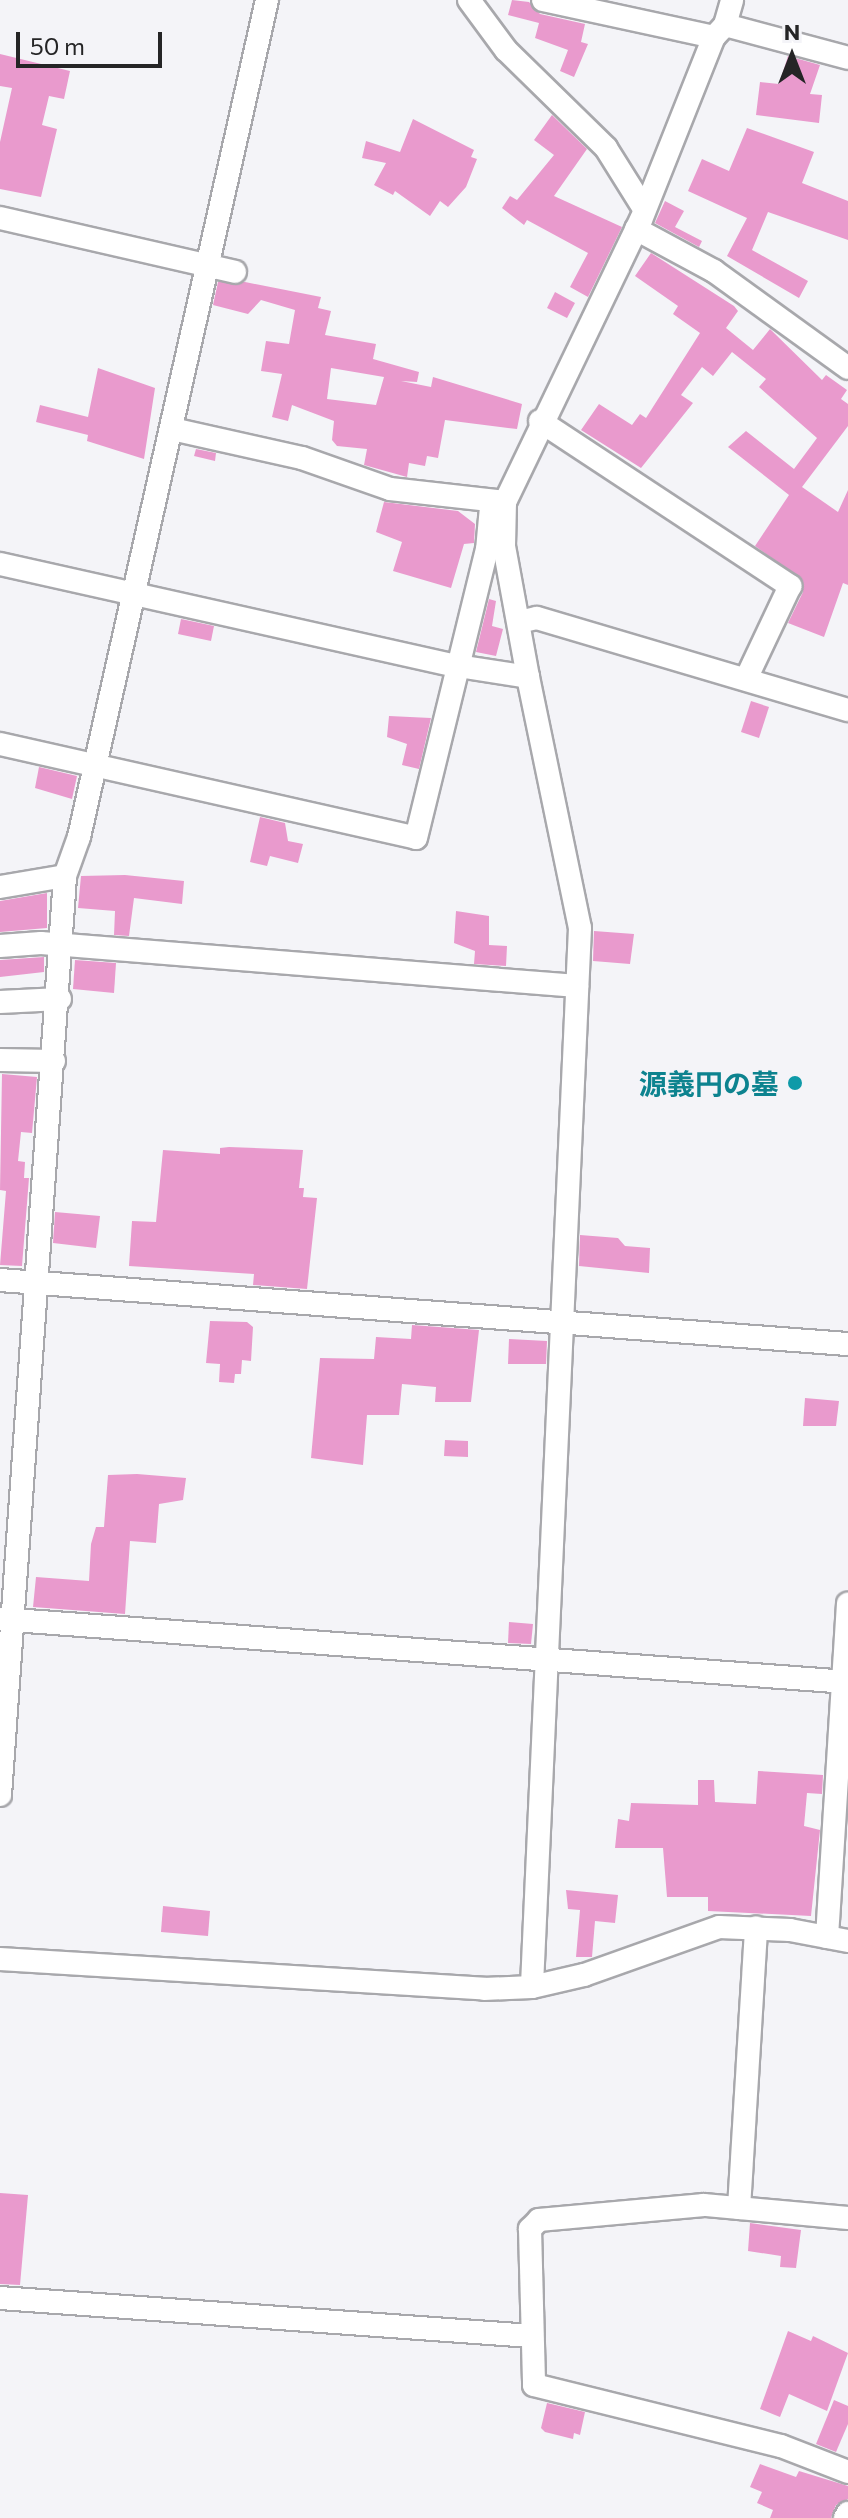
<!DOCTYPE html>
<meta charset="utf-8">
<style>
body{margin:0}
#map{position:relative;width:848px;height:2518px;overflow:hidden;background:#f4f4f8;font-family:Commissioner,"Noto Sans JP",sans-serif}
div>[style]{position:absolute}
.building>*{inset:0;background:#e99acd}
.roads{filter:drop-shadow(2px 0 #a8a8ac) drop-shadow(-2px 0 #a8a8ac) drop-shadow(0 2px #a8a8ac) drop-shadow(0 -2px #a8a8ac)}
.minor>*{height:22px;margin:-11px;padding:0 11px;transform-origin:11px;border-radius:11px;background:#fff}
.dots>*{width:22px;height:22px;translate:-50% -50%;box-sizing:border-box;border:4px solid #f4f4f8;border-radius:50%}
span{translate:-50% -50%;white-space:nowrap;text-align:center;line-height:1.15;-webkit-text-stroke:7px #f4f4f8;paint-order:stroke}
.culture-label{font-size:28px;color:#0d838f;font-weight:700}
.right{translate:-100% -50%;text-align:right}
.north{position:absolute;left:752px;top:16px;width:80px;height:80px;-webkit-text-stroke:6px #f4f4f8;paint-order:stroke;rotate:0deg;font-size:22px;font-weight:700;line-height:32px;text-align:center;color:#252526}
.north::after{content:'';display:block;margin:auto;width:28px;height:36px;background:#252526;clip-path:polygon(50% 0,100% 100%,50% 72%,0 100%)}
.scale{position:absolute;left:16px;top:32px;width:146px;height:36px;box-sizing:border-box;border:4px solid #252526;border-top:0;padding-left:10px;font-size:24px;line-height:28px;white-space:nowrap;color:#252526;-webkit-text-stroke:6px #f4f4f8;paint-order:stroke}
</style>
<div id="map">
<div class="building">
<i style="clip-path:polygon(512px 0,529px 2px,540px 14px,585px 24px,581px 42px,588px 44px,574px 77px,560px 71px,568px 50px,535px 38px,539px 23px,508px 15px)"></i>
<i style="clip-path:polygon(0 54px,70px 71px,64px 99px,49px 96px,42px 125px,57px 129px,41px 197px,0 189px,0 142px,12px 88px,0 86px)"></i>
<i style="clip-path:polygon(788px 56px,820px 65px,810px 94px,822px 95px,819px 123px,756px 115px,760px 82px,779px 84px)"></i>
<i style="clip-path:polygon(552px 115px,587px 149px,554px 196px,622px 227px,588px 297px,570px 287px,588px 253px,527px 220px,524px 225px,502px 208px,510px 196px,517px 200px,554px 155px,534px 140px)"></i>
<i style="clip-path:polygon(413px 119px,474px 150px,471px 157px,477px 159px,466px 187px,448px 207px,440px 201px,430px 216px,395px 191px,393px 195px,374px 185px,386px 163px,362px 158px,366px 141px,400px 152px)"></i>
<i style="clip-path:polygon(747px 128px,814px 152px,802px 183px,848px 201px,848px 240px,768px 212px,752px 250px,808px 281px,799px 298px,727px 256px,747px 218px,688px 191px,702px 159px,729px 171px)"></i>
<i style="clip-path:polygon(665px 201px,684px 211px,675px 227px,702px 241px,699px 247px,655px 223px)"></i>
<i style="clip-path:polygon(651px 253px,734px 306px,738px 311px,726px 328px,753px 350px,770px 329px,822px 380px,826px 375px,847px 390px,841px 399px,848px 404px,848px 426px,802px 487px,838px 512px,848px 490px,848px 585px,843px 583px,824px 637px,788px 623px,803px 592px,802px 580px,755px 546px,789px 495px,728px 447px,746px 431px,794px 469px,817px 438px,759px 387px,766px 379px,732px 352px,713px 376px,702px 367px,681px 395px,693px 403px,641px 468px,581px 430px,599px 404px,632px 425px,640px 414px,646px 418px,700px 333px,673px 314px,678px 306px,635px 276px)"></i>
<i style="clip-path:polygon(evenodd,218px 282px,245px 282px,321px 297px,318px 308px,331px 311px,325px 335px,376px 344px,373px 359px,419px 372px,417px 382px,401px 381px,431px 387px,433px 377px,522px 404px,517px 429px,445px 420px,438px 458px,427px 456px,425px 466px,409px 463px,407px 477px,364px 465px,367px 449px,337px 446px,332px 440px,334px 421px,292px 405px,288px 421px,272px 417px,282px 374px,261px 371px,266px 341px,289px 344px,295px 310px,261px 300px,248px 314px,213px 305px,218px 282px,331px 368px,384px 377px,376px 405px,327px 399px,331px 368px)"></i>
<i style="clip-path:polygon(555px 292px,575px 303px,567px 318px,547px 308px)"></i>
<i style="clip-path:polygon(98px 368px,155px 388px,144px 459px,87px 441px,88px 435px,36px 422px,40px 405px,88px 417px)"></i>
<i style="clip-path:polygon(196px 449px,216px 453px,215px 461px,194px 456px)"></i>
<i style="clip-path:polygon(384px 502px,458px 511px,475px 524px,474px 543px,464px 544px,451px 588px,393px 571px,402px 542px,376px 532px)"></i>
<i style="clip-path:polygon(489px 599px,496px 601px,492px 626px,503px 629px,496px 656px,476px 652px)"></i>
<i style="clip-path:polygon(181px 619px,214px 626px,211px 641px,178px 634px)"></i>
<i style="clip-path:polygon(751px 701px,769px 707px,759px 738px,741px 732px)"></i>
<i style="clip-path:polygon(389px 716px,431px 718px,419px 769px,402px 765px,407px 744px,387px 737px)"></i>
<i style="clip-path:polygon(39px 767px,77px 776px,72px 799px,35px 788px)"></i>
<i style="clip-path:polygon(260px 817px,285px 823px,288px 841px,303px 844px,298px 863px,270px 856px,267px 866px,250px 862px)"></i>
<i style="clip-path:polygon(125px 875px,184px 881px,182px 904px,134px 898px,129px 936px,114px 935px,115px 911px,78px 908px,81px 876px)"></i>
<i style="clip-path:polygon(47px 893px,47px 928px,0 932px,0 901px)"></i>
<i style="clip-path:polygon(456px 911px,489px 916px,489px 945px,507px 946px,506px 966px,474px 964px,475px 951px,454px 943px)"></i>
<i style="clip-path:polygon(594px 931px,634px 934px,630px 964px,593px 961px)"></i>
<i style="clip-path:polygon(44px 957px,44px 972px,0 977px,0 960px)"></i>
<i style="clip-path:polygon(75px 960px,116px 963px,114px 993px,73px 989px)"></i>
<i style="clip-path:polygon(2px 1074px,37px 1077px,32px 1133px,21px 1132px,18px 1161px,25px 1162px,24px 1178px,29px 1178px,22px 1266px,0 1265px,6px 1191px,0 1190px)"></i>
<i style="clip-path:polygon(229px 1147px,303px 1150px,299px 1188px,304px 1188px,303px 1197px,317px 1198px,307px 1289px,253px 1285px,254px 1274px,129px 1266px,132px 1221px,156px 1222px,163px 1150px,220px 1154px,220px 1148px)"></i>
<i style="clip-path:polygon(55px 1212px,100px 1216px,96px 1248px,53px 1243px)"></i>
<i style="clip-path:polygon(580px 1235px,618px 1238px,625px 1246px,650px 1248px,649px 1273px,579px 1266px)"></i>
<i style="clip-path:polygon(210px 1321px,247px 1322px,253px 1327px,251px 1361px,242px 1360px,241px 1374px,235px 1374px,234px 1383px,219px 1382px,220px 1364px,206px 1363px)"></i>
<i style="clip-path:polygon(412px 1325px,479px 1330px,471px 1402px,435px 1402px,436px 1387px,402px 1384px,399px 1415px,367px 1415px,363px 1465px,311px 1458px,320px 1358px,374px 1359px,376px 1337px,411px 1339px)"></i>
<i style="clip-path:polygon(509px 1339px,547px 1341px,546px 1364px,508px 1364px)"></i>
<i style="clip-path:polygon(805px 1398px,839px 1401px,836px 1426px,803px 1426px)"></i>
<i style="clip-path:polygon(445px 1440px,468px 1441px,468px 1457px,444px 1456px)"></i>
<i style="clip-path:polygon(137px 1474px,186px 1478px,183px 1500px,159px 1504px,156px 1543px,130px 1541px,125px 1614px,33px 1607px,36px 1577px,89px 1581px,91px 1544px,96px 1527px,104px 1527px,108px 1475px)"></i>
<i style="clip-path:polygon(509px 1622px,533px 1624px,531px 1644px,508px 1643px)"></i>
<i style="clip-path:polygon(758px 1771px,823px 1775px,822px 1794px,807px 1793px,804px 1826px,820px 1830px,811px 1916px,708px 1911px,708px 1897px,667px 1897px,663px 1848px,615px 1848px,618px 1819px,629px 1821px,631px 1803px,698px 1805px,698px 1780px,714px 1780px,715px 1802px,756px 1804px)"></i>
<i style="clip-path:polygon(566px 1890px,618px 1895px,615px 1923px,595px 1921px,592px 1957px,576px 1957px,580px 1910px,568px 1909px)"></i>
<i style="clip-path:polygon(163px 1906px,210px 1911px,208px 1936px,161px 1932px)"></i>
<i style="clip-path:polygon(0 2193px,28px 2195px,20px 2285px,0 2284px)"></i>
<i style="clip-path:polygon(750px 2223px,801px 2230px,796px 2268px,780px 2267px,781px 2256px,748px 2251px)"></i>
<i style="clip-path:polygon(788px 2331px,811px 2341px,813px 2336px,848px 2353px,827px 2411px,789px 2394px,780px 2417px,760px 2409px)"></i>
<i style="clip-path:polygon(834px 2400px,848px 2406px,848px 2424px,836px 2452px,816px 2444px)"></i>
<i style="clip-path:polygon(547px 2403px,585px 2412px,580px 2435px,574px 2433px,573px 2439px,545px 2432px,541px 2428px)"></i>
<i style="clip-path:polygon(760px 2464px,796px 2477px,799px 2471px,848px 2486px,848px 2499px,836px 2505px,831px 2518px,770px 2518px,773px 2510px,757px 2503px,762px 2492px,750px 2487px)"></i>
</div>
<div class="roads">
<div class="minor">
<i style="left:469px;top:0;width:62px;rotate:53.5deg"></i>
<i style="left:506px;top:50px;width:140px;rotate:44.4deg"></i>
<i style="left:606px;top:148px;width:70px;rotate:57.9deg"></i>
<i style="left:543px;top:0;width:175px;rotate:12.2deg"></i>
<i style="left:725px;top:25px;width:26px;rotate:-74deg"></i>
<i style="left:0;top:218px;width:241px;rotate:12.9deg"></i>
<i style="left:636px;top:229px;width:89px;rotate:28.3deg"></i>
<i style="left:714px;top:271px;width:165px;rotate:35.9deg"></i>
<i style="left:540px;top:421px;width:300px;rotate:33.4deg"></i>
<i style="left:790px;top:586px;width:103px;rotate:115.3deg"></i>
<i style="left:172px;top:429px;width:133px;rotate:12.6deg"></i>
<i style="left:302px;top:458px;width:93px;rotate:19.4deg"></i>
<i style="left:390px;top:489px;width:116px;rotate:6.4deg"></i>
<i style="left:0;top:564px;width:469px;rotate:12.6deg"></i>
<i style="left:458px;top:666px;width:71px;rotate:8.9deg"></i>
<i style="left:528px;top:677px;width:133px;rotate:-100.4deg"></i>
<i style="left:504px;top:546px;width:44px;rotate:-88.7deg"></i>
<i style="left:505px;top:502px;width:313px;rotate:-64.3deg"></i>
<i style="left:641px;top:220px;width:197px;rotate:-68.3deg"></i>
<i style="left:714px;top:37px;width:16px;rotate:-47deg"></i>
<i style="left:725px;top:25px;width:127px;rotate:15deg"></i>
<i style="left:519px;top:622px;width:18px;rotate:-13deg"></i>
<i style="left:537px;top:618px;width:324px;rotate:16.5deg"></i>
<i style="left:528px;top:677px;width:256px;rotate:78.3deg"></i>
<i style="left:580px;top:928px;width:1060px;rotate:92.6deg"></i>
<i style="left:0;top:744px;width:426px;rotate:12.7deg"></i>
<i style="left:416px;top:838px;width:297px;rotate:-76.2deg"></i>
<i style="left:487px;top:550px;width:43px;rotate:-84.7deg"></i>
<i style="left:0;top:887px;width:66px;rotate:-9.6deg"></i>
<i style="left:0;top:946px;width:41px;rotate:-4.2deg"></i>
<i style="left:41px;top:943px;width:538px;rotate:4.59deg"></i>
<i style="left:0;top:1002px;width:60px;rotate:-2.9deg"></i>
<i style="left:0;top:1060px;width:54px;rotate:1.1deg"></i>
<i style="left:0;top:1280px;width:850px;rotate:4.32deg"></i>
<i style="left:0;top:1619px;width:850px;rotate:4.25deg"></i>
<i style="left:0;top:1795px;width:921px;rotate:-85.95deg"></i>
<i style="left:65px;top:876px;width:41px;rotate:-70.3deg"></i>
<i style="left:79px;top:837px;width:858px;rotate:-77.34deg"></i>
<i style="left:827px;top:1937px;width:334px;rotate:-86.4deg"></i>
<i style="left:0;top:1959px;width:485px;rotate:3.5deg"></i>
<i style="left:484px;top:1989px;width:48px;rotate:-2.4deg"></i>
<i style="left:532px;top:1987px;width:53px;rotate:-13deg"></i>
<i style="left:584px;top:1975px;width:143px;rotate:-19.6deg"></i>
<i style="left:719px;top:1927px;width:71px;rotate:2.4deg"></i>
<i style="left:790px;top:1930px;width:59px;rotate:10.7deg"></i>
<i style="left:739px;top:2208px;width:281px;rotate:-86.5deg"></i>
<i style="left:848px;top:2218px;width:145px;rotate:-174.8deg"></i>
<i style="left:704px;top:2205px;width:166px;rotate:174.8deg"></i>
<i style="left:539px;top:2220px;width:13px;rotate:135deg"></i>
<i style="left:530px;top:2229px;width:156px;rotate:88.5deg"></i>
<i style="left:534px;top:2385px;width:254px;rotate:13.9deg"></i>
<i style="left:781px;top:2446px;width:72px;rotate:21.2deg"></i>
<i style="left:0;top:2298px;width:533px;rotate:4.09deg"></i>
<i style="left:845px;top:2518px;width:6px;rotate:-59deg"></i>
</div>
</div>
<div class="dots">
<i style="left:795px;top:1083px;background:#0f9aa8"></i>
</div>
<div class="culture-label">
<span class="right" style="left:779px;top:1083px">源義円の墓</span>
</div>
<div class="north">N</div>
<div class="scale">50 m</div>
</div>
